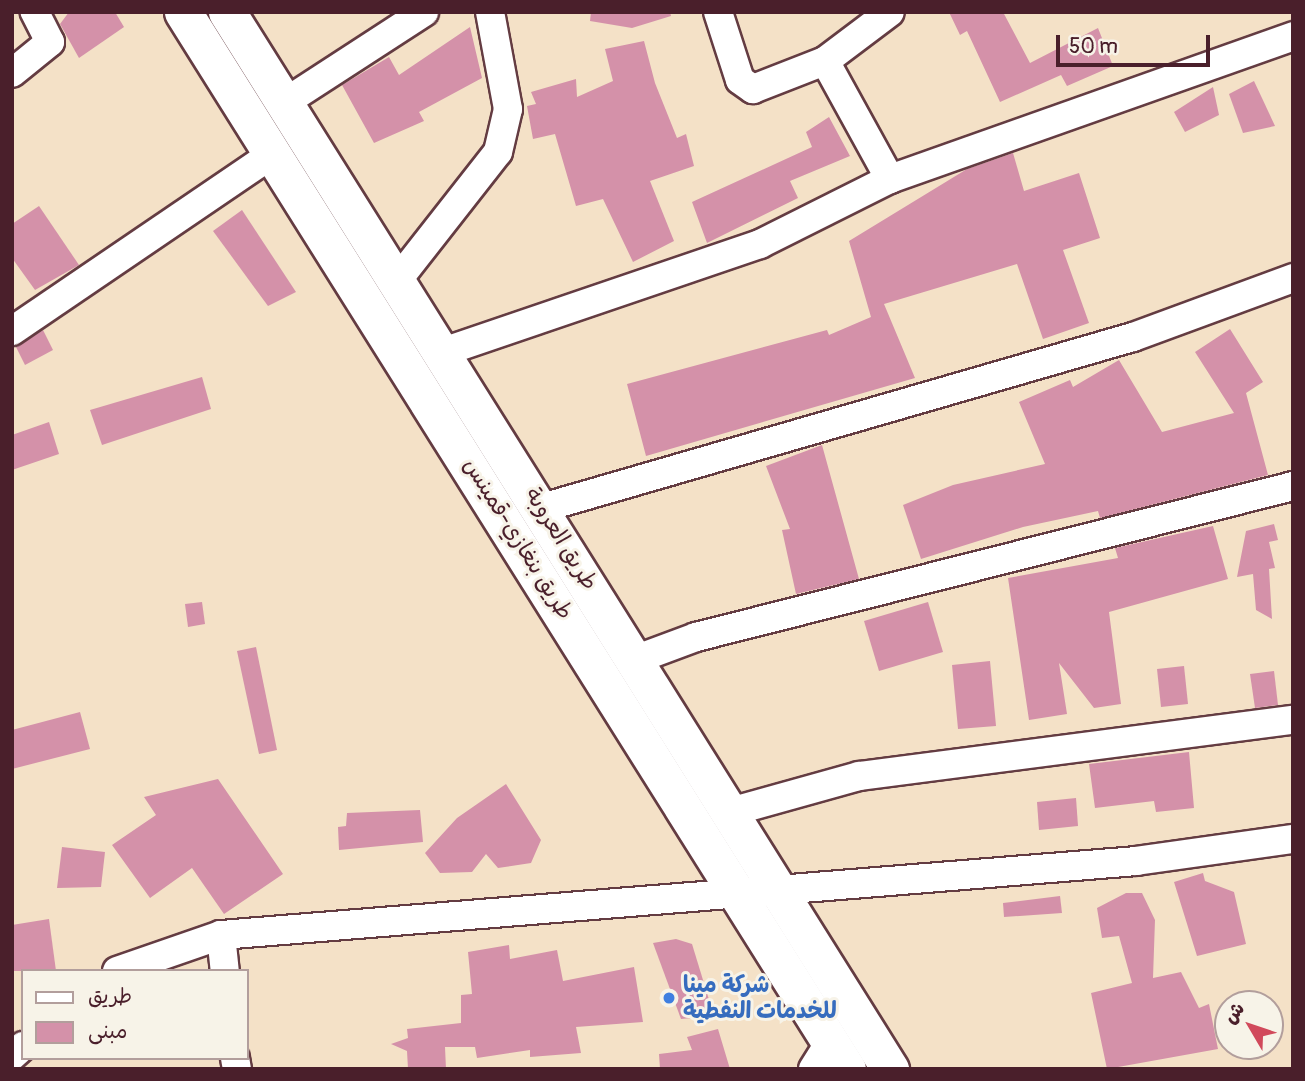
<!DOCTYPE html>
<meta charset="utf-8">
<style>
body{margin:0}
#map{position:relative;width:1305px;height:1081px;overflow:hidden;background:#f4e1c7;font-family:Pangolin,"Playpen Sans Arabic",sans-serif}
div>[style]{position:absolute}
.building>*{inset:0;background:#d491a9}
.roads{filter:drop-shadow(2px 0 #643c42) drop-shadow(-2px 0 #643c42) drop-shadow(0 2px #643c42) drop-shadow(0 -2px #643c42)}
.minor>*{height:28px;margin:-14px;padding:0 14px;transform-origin:14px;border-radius:14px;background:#fff}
.major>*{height:37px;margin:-18.5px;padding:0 18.5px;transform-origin:18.5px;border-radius:18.5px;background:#fff}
.dots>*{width:19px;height:19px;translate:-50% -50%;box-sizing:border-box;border:4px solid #f7f3e8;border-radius:50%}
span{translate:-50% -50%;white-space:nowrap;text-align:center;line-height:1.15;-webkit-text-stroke:6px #f7f3e8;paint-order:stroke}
.street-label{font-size:23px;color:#4a1f2b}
.shop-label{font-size:23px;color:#366cbe;font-weight:700}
.left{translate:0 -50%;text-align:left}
.frame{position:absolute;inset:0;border:14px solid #4a1f2b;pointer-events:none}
.legend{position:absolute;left:21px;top:969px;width:228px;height:91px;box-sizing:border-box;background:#f7f3e8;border:2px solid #b29e9c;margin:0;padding:9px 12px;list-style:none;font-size:21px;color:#4a1f2b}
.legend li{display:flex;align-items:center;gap:14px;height:35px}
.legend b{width:35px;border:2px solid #b29e9c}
.north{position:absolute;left:1214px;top:990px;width:70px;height:70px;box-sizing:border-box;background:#f7f3e8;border:2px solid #b29e9c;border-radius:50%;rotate:309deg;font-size:19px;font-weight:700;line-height:28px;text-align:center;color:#4a1f2b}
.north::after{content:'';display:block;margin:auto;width:24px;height:32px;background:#d1495b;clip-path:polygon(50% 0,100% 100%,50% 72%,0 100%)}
.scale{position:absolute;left:1056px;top:35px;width:154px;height:32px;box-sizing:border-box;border:4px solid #4a1f2b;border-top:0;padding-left:9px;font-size:21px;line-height:24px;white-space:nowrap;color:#4a1f2b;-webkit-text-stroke:5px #f7f3e8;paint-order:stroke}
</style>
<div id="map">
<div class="building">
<i style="clip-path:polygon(69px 12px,115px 12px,124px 27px,79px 58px,60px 24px)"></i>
<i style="clip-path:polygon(591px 12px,670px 12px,671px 16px,632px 28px,590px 21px)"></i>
<i style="clip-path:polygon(949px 12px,1003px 12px,1030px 63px,1098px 28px,1113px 66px,1067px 86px,1061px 75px,1000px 102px,967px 31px,960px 35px)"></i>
<i style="clip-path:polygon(470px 27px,482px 78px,419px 112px,424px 121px,374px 143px,342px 85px,389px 57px,399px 75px)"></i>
<i style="clip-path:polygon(644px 41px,655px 83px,677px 138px,686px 134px,694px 166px,650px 181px,674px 241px,633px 262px,603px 199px,576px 206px,555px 134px,533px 139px,527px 106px,536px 104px,531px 92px,576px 79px,577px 97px,613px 81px,605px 49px)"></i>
<i style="clip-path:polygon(1254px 81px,1275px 126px,1243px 133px,1229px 94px)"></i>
<i style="clip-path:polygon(1213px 87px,1219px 115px,1185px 132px,1174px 112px)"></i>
<i style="clip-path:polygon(829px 117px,850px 156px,790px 181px,798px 198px,707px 243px,692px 202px,812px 147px,806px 132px)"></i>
<i style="clip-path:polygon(1013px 153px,1024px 191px,1079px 173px,1100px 238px,1063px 250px,1089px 323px,1043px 339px,1017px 264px,884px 304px,915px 378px,646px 456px,627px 384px,827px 330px,829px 335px,871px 317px,849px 241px,967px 169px)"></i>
<i style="clip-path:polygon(39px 206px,79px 265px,35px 290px,12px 258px,12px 224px)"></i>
<i style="clip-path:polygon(242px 210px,296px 292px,268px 306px,213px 231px)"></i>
<i style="clip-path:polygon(1230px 329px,1263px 382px,1246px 393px,1268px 475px,1100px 518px,1098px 511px,1023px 527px,921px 559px,903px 505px,953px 485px,1045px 464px,1019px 402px,1070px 380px,1073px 387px,1119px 360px,1162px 432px,1234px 413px,1195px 352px)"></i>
<i style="clip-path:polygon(43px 330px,53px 350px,25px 365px,16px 347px)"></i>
<i style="clip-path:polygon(202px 377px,211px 409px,102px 445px,90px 410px)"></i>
<i style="clip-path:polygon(49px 422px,59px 454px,12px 470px,12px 435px)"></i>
<i style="clip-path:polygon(822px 445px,859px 579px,796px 594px,782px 530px,790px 529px,766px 466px)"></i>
<i style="clip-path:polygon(1274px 524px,1278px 540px,1269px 542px,1275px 568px,1269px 569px,1272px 619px,1256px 610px,1253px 574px,1237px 577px,1246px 531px)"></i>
<i style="clip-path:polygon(1213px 526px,1228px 579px,1109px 612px,1121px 704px,1094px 708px,1059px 663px,1067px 714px,1029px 720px,1008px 578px,1118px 558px,1115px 548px)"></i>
<i style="clip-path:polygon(202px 602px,205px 624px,188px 627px,185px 604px)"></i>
<i style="clip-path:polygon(928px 602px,943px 652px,879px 671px,864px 621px)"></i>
<i style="clip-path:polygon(256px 647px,277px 750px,259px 754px,237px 651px)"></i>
<i style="clip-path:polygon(990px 661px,996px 726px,958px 729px,952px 665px)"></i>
<i style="clip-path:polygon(1184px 666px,1188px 704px,1161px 707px,1157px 669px)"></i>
<i style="clip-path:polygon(1274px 671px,1278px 705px,1255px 708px,1250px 674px)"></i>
<i style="clip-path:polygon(80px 712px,90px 749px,12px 769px,12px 730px)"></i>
<i style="clip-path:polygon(1189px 752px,1194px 808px,1156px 812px,1154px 801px,1095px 808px,1089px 764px)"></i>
<i style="clip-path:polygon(218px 779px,283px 874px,224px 914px,192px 868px,150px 898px,112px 845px,156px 815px,144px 797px)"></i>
<i style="clip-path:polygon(506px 784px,541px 840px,531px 863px,498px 868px,486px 854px,472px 872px,440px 873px,425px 853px,457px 818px)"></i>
<i style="clip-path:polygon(1076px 798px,1078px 826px,1039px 830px,1037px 802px)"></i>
<i style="clip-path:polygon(420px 810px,423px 842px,339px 850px,338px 827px,346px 826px,347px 813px)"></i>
<i style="clip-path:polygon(62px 847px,105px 852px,101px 887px,57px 888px)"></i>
<i style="clip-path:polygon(1203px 873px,1205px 881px,1234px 892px,1246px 944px,1197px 956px,1174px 882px)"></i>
<i style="clip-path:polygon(1126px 893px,1142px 893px,1155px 920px,1153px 978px,1181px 972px,1199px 1008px,1209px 1004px,1218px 1049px,1107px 1069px,1091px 993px,1132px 983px,1119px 936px,1102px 938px,1097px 908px)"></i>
<i style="clip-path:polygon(1060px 896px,1062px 913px,1004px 917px,1003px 903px)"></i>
<i style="clip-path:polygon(49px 919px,56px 971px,12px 971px,12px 925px)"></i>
<i style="clip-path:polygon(676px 939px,692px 944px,714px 1016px,681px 1019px,653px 943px)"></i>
<i style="clip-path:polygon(509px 945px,510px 959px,557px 950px,563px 981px,634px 967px,643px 1022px,576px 1027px,581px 1053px,530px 1057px,530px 1050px,477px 1058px,475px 1047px,445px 1047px,446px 1069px,408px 1069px,407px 1051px,391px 1044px,408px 1038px,407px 1029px,461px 1023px,461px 995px,472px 994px,468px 952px)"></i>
<i style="clip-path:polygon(718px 1029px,730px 1069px,660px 1069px,659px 1054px,692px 1050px,687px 1037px)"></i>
</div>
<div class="roads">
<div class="minor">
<i style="left:718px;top:12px;width:71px;rotate:72.1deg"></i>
<i style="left:740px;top:80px;width:16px;rotate:35deg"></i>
<i style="left:753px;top:89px;width:77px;rotate:-21.3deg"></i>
<i style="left:825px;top:61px;width:81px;rotate:-37deg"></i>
<i style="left:825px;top:61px;width:135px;rotate:61.2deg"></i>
<i style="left:12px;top:73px;width:49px;rotate:-39.2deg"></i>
<i style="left:50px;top:42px;width:34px;rotate:-117deg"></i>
<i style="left:284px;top:103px;width:167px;rotate:-33deg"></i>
<i style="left:396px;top:282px;width:165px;rotate:-51.9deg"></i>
<i style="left:498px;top:152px;width:44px;rotate:-76.9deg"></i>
<i style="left:508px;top:109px;width:99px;rotate:-100.5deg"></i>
<i style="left:12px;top:331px;width:313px;rotate:-34.2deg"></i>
<i style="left:440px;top:353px;width:338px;rotate:-18.8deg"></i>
<i style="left:760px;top:244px;width:145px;rotate:-26.6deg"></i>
<i style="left:890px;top:179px;width:428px;rotate:-19.5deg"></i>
<i style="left:542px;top:508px;width:615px;rotate:-16.14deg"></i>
<i style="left:1133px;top:337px;width:171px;rotate:-20.2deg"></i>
<i style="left:637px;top:659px;width:63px;rotate:-20.4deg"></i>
<i style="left:696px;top:637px;width:616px;rotate:-14.19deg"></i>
<i style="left:730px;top:812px;width:134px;rotate:-15.6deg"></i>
<i style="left:859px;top:776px;width:438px;rotate:-7.4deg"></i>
<i style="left:221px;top:935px;width:36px;rotate:84deg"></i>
<i style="left:117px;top:971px;width:110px;rotate:-19.1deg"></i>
<i style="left:221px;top:935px;width:918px;rotate:-4.62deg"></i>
<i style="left:1136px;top:861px;width:159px;rotate:-8deg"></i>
<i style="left:12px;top:1056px;width:15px;rotate:-42deg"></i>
<i style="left:235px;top:1058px;width:11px;rotate:80deg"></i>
<i style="left:813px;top:1069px;width:32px;rotate:-58deg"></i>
</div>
<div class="major">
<i style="left:183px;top:12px;width:1248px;rotate:57.86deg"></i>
<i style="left:227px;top:12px;width:1248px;rotate:57.9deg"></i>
</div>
</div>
<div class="dots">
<i style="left:669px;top:998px;background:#3f7fe0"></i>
</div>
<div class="street-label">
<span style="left:518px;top:539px;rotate:58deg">طريق بنغازي-قمينس</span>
<span style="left:561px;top:539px;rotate:58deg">طريق العروبة</span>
</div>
<div class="shop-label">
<span class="left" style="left:683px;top:998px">شركة مينا<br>للخدمات النفطية</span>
</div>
<div class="frame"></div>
<ul class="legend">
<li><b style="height:9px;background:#fff"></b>طريق</li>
<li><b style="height:19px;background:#d491a9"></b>مبنى</li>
</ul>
<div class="north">ش</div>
<div class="scale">50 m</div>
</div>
